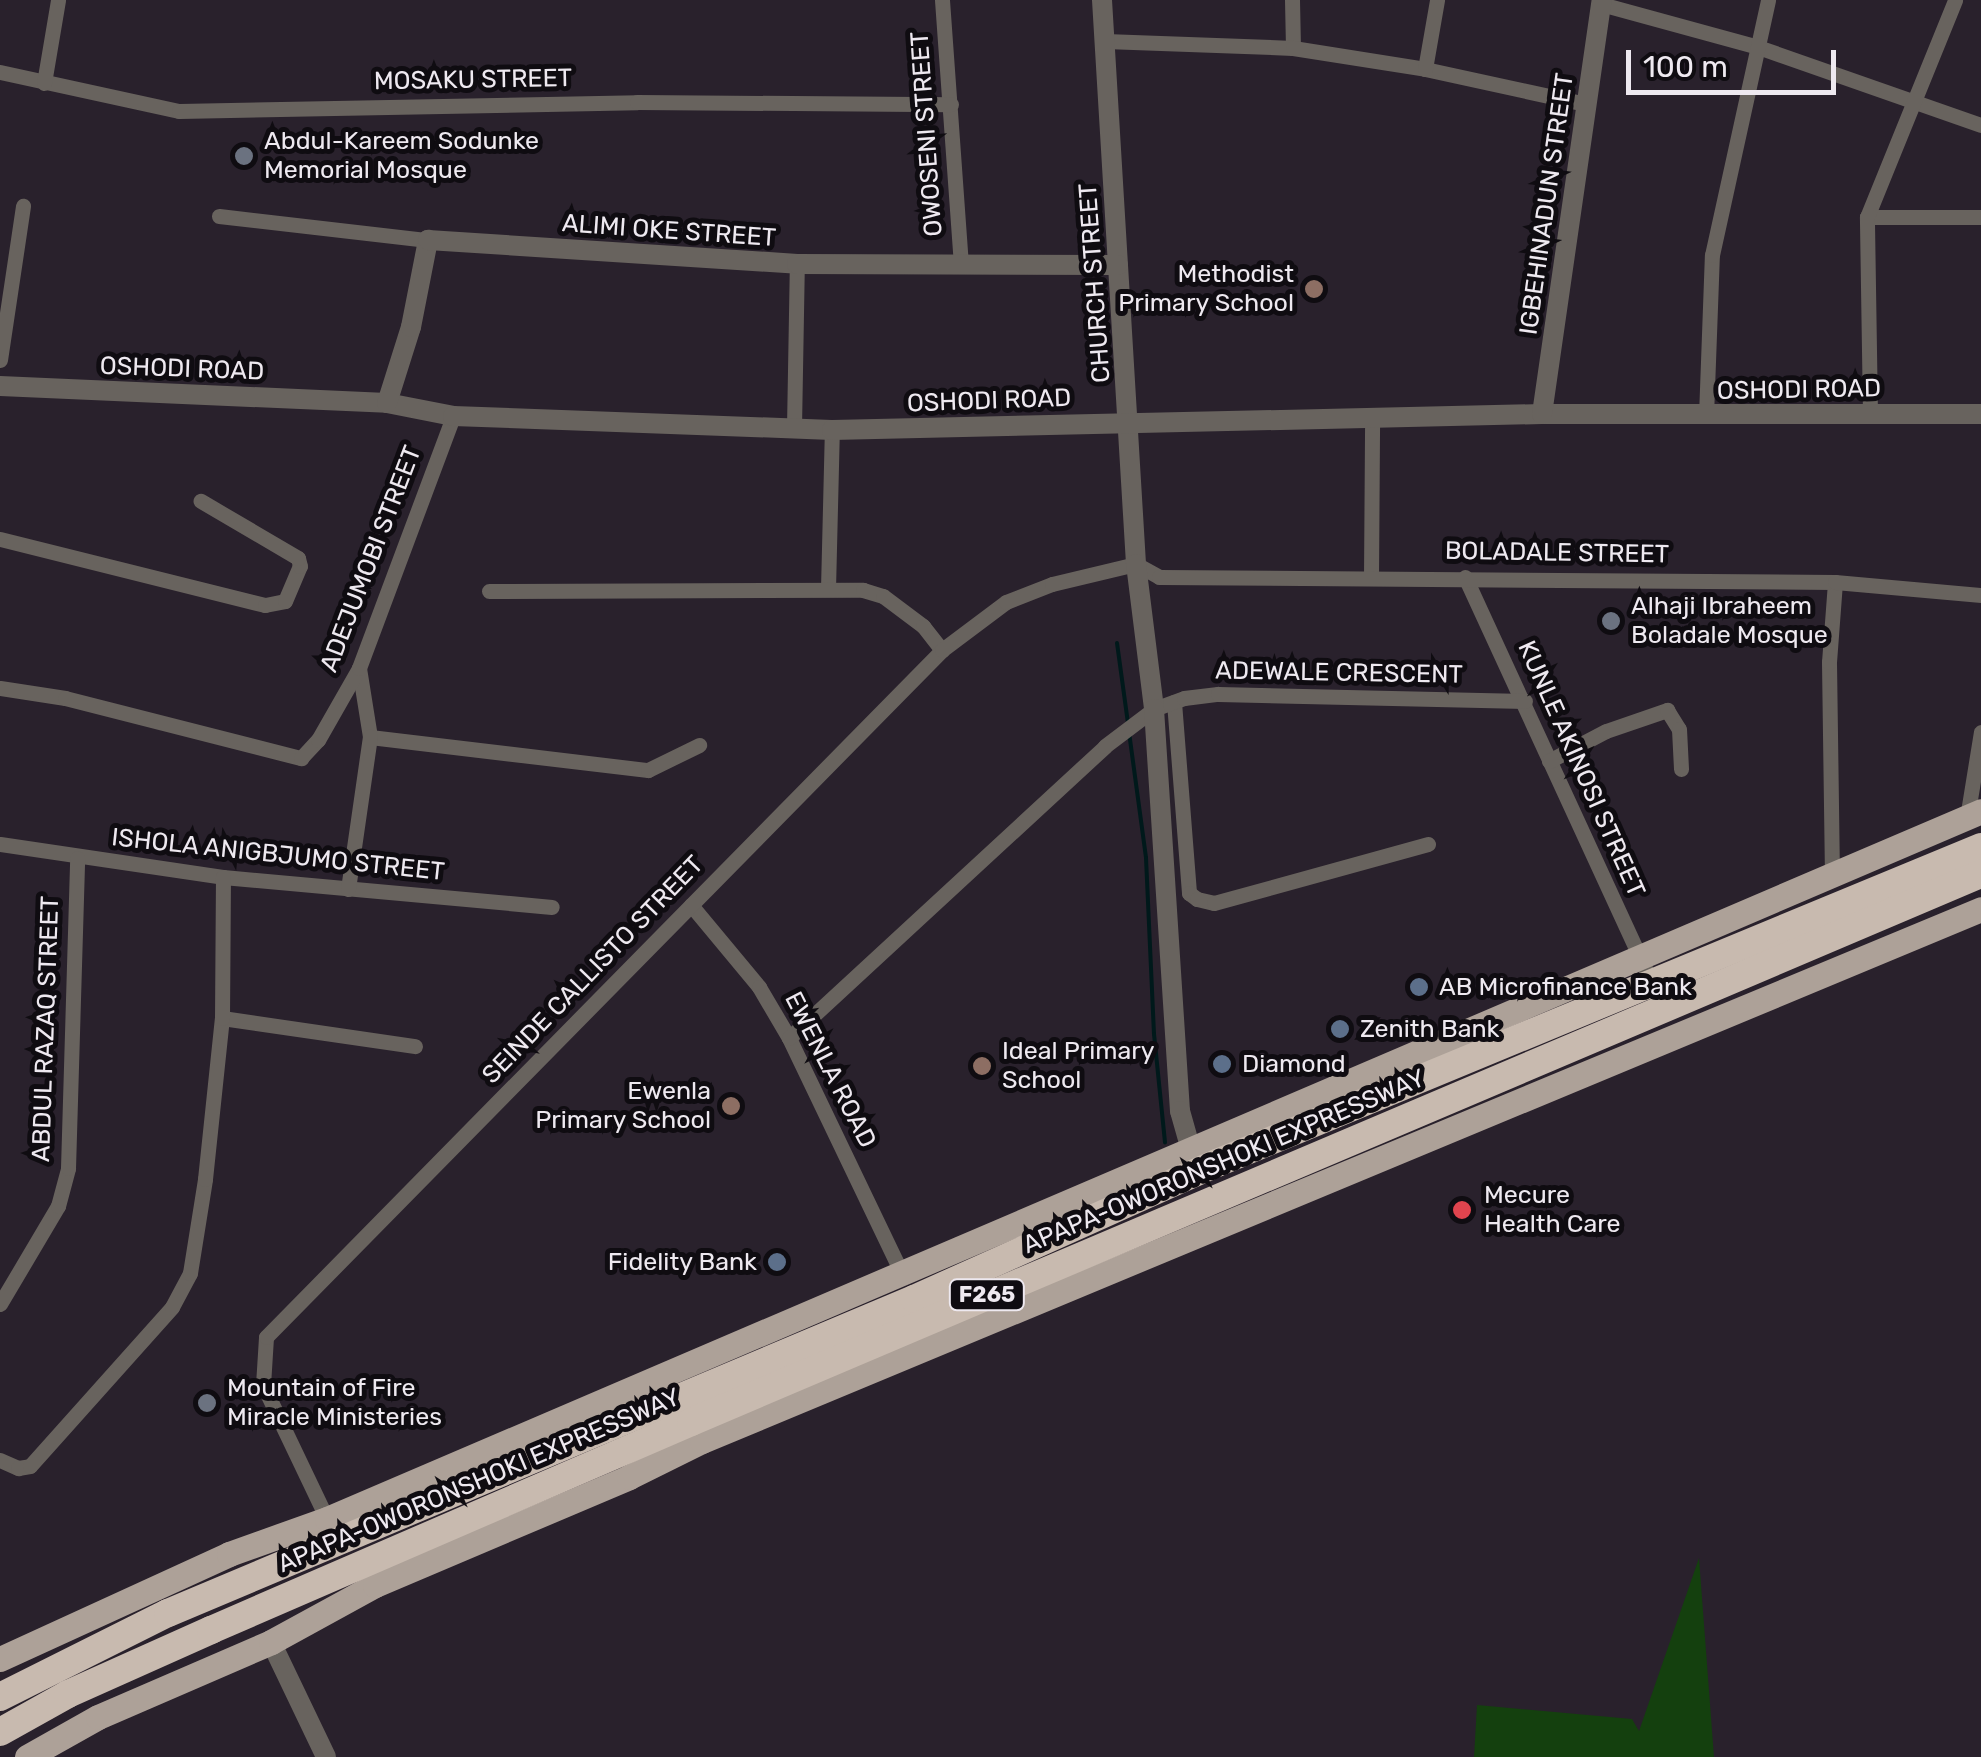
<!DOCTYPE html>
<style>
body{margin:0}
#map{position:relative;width:1981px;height:1757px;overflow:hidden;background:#29212c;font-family:Rubik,sans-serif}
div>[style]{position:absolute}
.green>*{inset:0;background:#14400e}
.stream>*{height:4px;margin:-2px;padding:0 2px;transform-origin:2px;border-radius:2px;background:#00191b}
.minor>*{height:15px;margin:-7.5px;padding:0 7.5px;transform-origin:7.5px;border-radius:7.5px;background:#68635e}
.tertiary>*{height:20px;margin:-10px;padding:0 10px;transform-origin:10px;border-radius:10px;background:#68635e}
.primary>*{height:25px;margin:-12.5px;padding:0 12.5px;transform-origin:12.5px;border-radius:12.5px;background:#ada198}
.motorway>*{height:28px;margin:-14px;padding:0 14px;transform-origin:14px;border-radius:14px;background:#c8baaf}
.dots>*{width:28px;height:28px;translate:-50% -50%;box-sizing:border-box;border:5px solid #0f0c11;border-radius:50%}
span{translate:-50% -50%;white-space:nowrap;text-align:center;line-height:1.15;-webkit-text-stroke:10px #0f0c11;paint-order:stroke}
.shield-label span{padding:2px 8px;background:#0f0c11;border:2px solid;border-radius:8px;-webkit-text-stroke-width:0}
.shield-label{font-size:22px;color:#eee9f0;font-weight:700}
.street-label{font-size:25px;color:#eee9f0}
.poi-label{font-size:25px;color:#eee9f0}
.left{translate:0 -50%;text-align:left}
.right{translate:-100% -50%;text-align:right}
.scale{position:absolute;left:1626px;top:50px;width:210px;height:45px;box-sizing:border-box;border:5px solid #eee9f0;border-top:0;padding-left:12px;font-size:30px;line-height:35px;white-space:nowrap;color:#eee9f0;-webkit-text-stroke:8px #0f0c11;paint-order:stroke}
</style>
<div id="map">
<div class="green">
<i style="clip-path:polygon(1699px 1558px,1714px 1757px,1474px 1757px,1477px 1705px,1632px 1719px,1639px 1731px)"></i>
</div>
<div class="stream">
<i style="left:1117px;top:643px;width:81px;rotate:82.2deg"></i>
<i style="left:1129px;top:732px;width:127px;rotate:82.3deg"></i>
<i style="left:1146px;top:858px;width:176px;rotate:87.4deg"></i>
<i style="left:1154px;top:1034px;width:109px;rotate:84.2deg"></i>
</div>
<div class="minor">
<i style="left:942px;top:0;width:265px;rotate:85.9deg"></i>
<i style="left:1292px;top:0;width:48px;rotate:88.8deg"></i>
<i style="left:1601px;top:4px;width:163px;rotate:15.3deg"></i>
<i style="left:1758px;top:47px;width:236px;rotate:19.3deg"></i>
<i style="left:1105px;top:41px;width:188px;rotate:2.1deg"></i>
<i style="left:1293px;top:48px;width:134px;rotate:9deg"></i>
<i style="left:1425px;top:69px;width:165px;rotate:12.3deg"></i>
<i style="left:1425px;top:69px;width:70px;rotate:-80.1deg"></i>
<i style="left:0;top:72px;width:183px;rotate:12.3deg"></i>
<i style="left:179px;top:111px;width:458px;rotate:-1.1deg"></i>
<i style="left:637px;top:102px;width:314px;rotate:0.4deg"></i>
<i style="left:44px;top:83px;width:84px;rotate:-80.4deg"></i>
<i style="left:219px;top:216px;width:210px;rotate:6.6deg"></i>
<i style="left:1867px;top:217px;width:114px"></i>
<i style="left:0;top:360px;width:156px;rotate:-81.5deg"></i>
<i style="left:1870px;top:414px;width:197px;rotate:-90.9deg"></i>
<i style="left:1867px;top:217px;width:234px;rotate:-67.9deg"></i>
<i style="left:1706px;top:416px;width:161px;rotate:-87.9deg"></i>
<i style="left:1712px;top:255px;width:261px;rotate:-77.6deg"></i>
<i style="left:794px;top:428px;width:164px;rotate:-89deg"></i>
<i style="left:0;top:539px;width:273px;rotate:14deg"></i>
<i style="left:265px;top:605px;width:20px;rotate:-11deg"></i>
<i style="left:285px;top:601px;width:38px;rotate:-67deg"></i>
<i style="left:300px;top:566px;width:8px;rotate:-104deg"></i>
<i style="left:298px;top:558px;width:113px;rotate:-149.6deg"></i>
<i style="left:1465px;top:577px;width:446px;rotate:65.3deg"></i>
<i style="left:1371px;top:578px;width:159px;rotate:-89.6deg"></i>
<i style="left:828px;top:589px;width:159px;rotate:-88.6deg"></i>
<i style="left:489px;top:591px;width:374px;rotate:-0.2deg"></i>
<i style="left:863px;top:590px;width:21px;rotate:17deg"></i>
<i style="left:883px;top:596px;width:50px;rotate:36.9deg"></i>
<i style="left:923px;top:626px;width:31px;rotate:52deg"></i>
<i style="left:359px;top:668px;width:70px;rotate:80.9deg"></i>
<i style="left:370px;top:737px;width:280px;rotate:6.8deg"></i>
<i style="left:648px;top:770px;width:57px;rotate:-26.1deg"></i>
<i style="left:0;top:688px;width:66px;rotate:8.7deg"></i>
<i style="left:65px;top:698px;width:244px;rotate:14.3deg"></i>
<i style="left:301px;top:758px;width:25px;rotate:-47deg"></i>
<i style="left:318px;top:740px;width:83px;rotate:-60.3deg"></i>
<i style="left:359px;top:668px;width:269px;rotate:-69.5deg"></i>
<i style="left:1174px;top:702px;width:192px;rotate:85.5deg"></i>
<i style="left:1189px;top:893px;width:10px;rotate:37deg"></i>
<i style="left:1197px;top:899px;width:17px;rotate:13deg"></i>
<i style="left:1214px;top:903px;width:222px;rotate:-15.4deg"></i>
<i style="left:1549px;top:761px;width:64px;rotate:-27.8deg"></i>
<i style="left:1606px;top:731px;width:65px;rotate:-19deg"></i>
<i style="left:1667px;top:710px;width:22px;rotate:58deg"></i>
<i style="left:1679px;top:729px;width:40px;rotate:87.1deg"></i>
<i style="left:1967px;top:818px;width:87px;rotate:-80.8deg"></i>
<i style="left:0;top:844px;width:225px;rotate:8.4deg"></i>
<i style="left:223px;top:877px;width:330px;rotate:5.2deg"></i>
<i style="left:1832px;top:877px;width:215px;rotate:-90.8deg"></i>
<i style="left:1829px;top:662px;width:80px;rotate:-85.7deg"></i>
<i style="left:348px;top:889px;width:154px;rotate:-81.8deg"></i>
<i style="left:691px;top:905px;width:107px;rotate:50.3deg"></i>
<i style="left:759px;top:987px;width:59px;rotate:59.5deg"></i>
<i style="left:789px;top:1038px;width:259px;rotate:64.4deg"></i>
<i style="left:222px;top:1018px;width:195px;rotate:8.3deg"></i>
<i style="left:789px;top:1038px;width:430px;rotate:-42.7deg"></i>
<i style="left:1105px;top:746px;width:61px;rotate:-37.1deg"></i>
<i style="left:1154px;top:709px;width:32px;rotate:-20deg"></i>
<i style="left:1184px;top:698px;width:34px;rotate:-7deg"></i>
<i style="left:1218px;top:694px;width:307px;rotate:1.3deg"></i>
<i style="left:0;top:1304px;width:114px;rotate:-59.4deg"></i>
<i style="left:58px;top:1206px;width:39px;rotate:-75deg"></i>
<i style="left:68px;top:1168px;width:310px;rotate:-88.3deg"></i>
<i style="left:0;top:1460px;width:20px;rotate:24deg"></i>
<i style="left:18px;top:1468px;width:12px;rotate:-9deg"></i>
<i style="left:30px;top:1466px;width:213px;rotate:-48.2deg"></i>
<i style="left:172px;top:1307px;width:38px;rotate:-62deg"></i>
<i style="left:190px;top:1273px;width:95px;rotate:-80.9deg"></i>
<i style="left:205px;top:1179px;width:162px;rotate:-84deg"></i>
<i style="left:222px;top:1018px;width:141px;rotate:-89.6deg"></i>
<i style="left:327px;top:1519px;width:148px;rotate:-115.5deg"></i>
<i style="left:263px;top:1385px;width:48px;rotate:-86.4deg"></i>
<i style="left:266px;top:1337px;width:964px;rotate:-45.46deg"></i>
<i style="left:942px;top:650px;width:80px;rotate:-36.9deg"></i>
<i style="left:1006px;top:602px;width:49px;rotate:-21.4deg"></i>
<i style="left:1052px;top:584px;width:86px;rotate:-13.4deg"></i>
<i style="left:1136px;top:564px;width:26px;rotate:29deg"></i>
<i style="left:1159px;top:577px;width:676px;rotate:0.42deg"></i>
<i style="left:1835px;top:582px;width:147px;rotate:5.1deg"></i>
</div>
<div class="tertiary">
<i style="left:1102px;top:0;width:565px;rotate:86.55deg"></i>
<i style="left:1136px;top:564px;width:146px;rotate:82.9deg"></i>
<i style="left:1154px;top:709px;width:403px;rotate:86.3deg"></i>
<i style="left:1180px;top:1111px;width:41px;rotate:74.2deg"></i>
<i style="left:0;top:386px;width:387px;rotate:2.5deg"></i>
<i style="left:387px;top:403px;width:67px;rotate:11.1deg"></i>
<i style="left:453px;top:416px;width:379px;rotate:2.1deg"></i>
<i style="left:832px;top:430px;width:710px;rotate:-1.29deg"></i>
<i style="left:1542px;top:414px;width:439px"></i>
<i style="left:387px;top:403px;width:80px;rotate:-72.5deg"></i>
<i style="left:411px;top:327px;width:89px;rotate:-78.9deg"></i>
<i style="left:428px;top:240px;width:370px;rotate:3.7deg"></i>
<i style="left:797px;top:264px;width:321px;rotate:0.2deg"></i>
<i style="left:1542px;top:414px;width:418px;rotate:-81.8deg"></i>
<i style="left:271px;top:1642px;width:127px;rotate:64.4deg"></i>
</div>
<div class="primary">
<i style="left:0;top:1659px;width:252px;rotate:-24.6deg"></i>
<i style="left:229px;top:1554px;width:104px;rotate:-19.7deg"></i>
<i style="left:327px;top:1519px;width:1799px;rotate:-23.17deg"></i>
<i style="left:27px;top:1757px;width:81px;rotate:-29.4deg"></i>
<i style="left:98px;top:1717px;width:189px;rotate:-23.4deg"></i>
<i style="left:271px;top:1642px;width:119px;rotate:-28.7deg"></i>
<i style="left:375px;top:1585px;width:276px;rotate:-23deg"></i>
<i style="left:629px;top:1477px;width:81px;rotate:-26.3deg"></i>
<i style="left:702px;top:1441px;width:1385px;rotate:-22.58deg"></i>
</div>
<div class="motorway">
<i style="left:0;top:1697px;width:188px;rotate:-26.6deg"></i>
<i style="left:168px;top:1613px;width:809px;rotate:-22.83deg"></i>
<i style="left:914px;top:1299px;width:332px;rotate:-24.2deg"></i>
<i style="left:1217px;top:1163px;width:827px;rotate:-22.47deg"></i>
<i style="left:0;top:1732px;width:78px;rotate:-29.2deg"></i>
<i style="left:68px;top:1694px;width:157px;rotate:-24.1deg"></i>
<i style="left:211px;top:1630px;width:523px;rotate:-23.43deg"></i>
<i style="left:691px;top:1422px;width:1402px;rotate:-23.02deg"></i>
</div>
<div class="dots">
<i style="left:244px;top:156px;background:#6b7280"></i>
<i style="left:1314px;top:289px;background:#8d6e63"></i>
<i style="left:1611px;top:621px;background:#6b7280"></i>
<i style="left:1419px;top:987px;background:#5c6f8a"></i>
<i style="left:1340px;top:1029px;background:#5c6f8a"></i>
<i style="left:1222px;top:1064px;background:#5c6f8a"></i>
<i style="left:982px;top:1066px;background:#8d6e63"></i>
<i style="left:731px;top:1106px;background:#8d6e63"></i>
<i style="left:1462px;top:1210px;background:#e0444e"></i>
<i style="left:777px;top:1262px;background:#5c6f8a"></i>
<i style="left:207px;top:1403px;background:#6b7280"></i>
</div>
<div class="shield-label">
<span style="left:987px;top:1295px">F265</span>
</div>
<div class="street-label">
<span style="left:473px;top:80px;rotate:-1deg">MOSAKU STREET</span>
<span style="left:927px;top:134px;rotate:-94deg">OWOSENI STREET</span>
<span style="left:1547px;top:204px;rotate:-82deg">IGBEHINADUN STREET</span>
<span style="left:669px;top:231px;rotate:4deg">ALIMI OKE STREET</span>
<span style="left:1095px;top:283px;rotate:-94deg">CHURCH STREET</span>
<span style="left:182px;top:369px;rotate:2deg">OSHODI ROAD</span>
<span style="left:1799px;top:390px;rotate:-1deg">OSHODI ROAD</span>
<span style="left:989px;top:401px;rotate:-2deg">OSHODI ROAD</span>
<span style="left:1557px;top:553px;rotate:1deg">BOLADALE STREET</span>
<span style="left:371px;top:559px;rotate:-69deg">ADEJUMOBI STREET</span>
<span style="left:1339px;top:673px;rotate:1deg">ADEWALE CRESCENT</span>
<span style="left:1581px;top:769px;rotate:66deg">KUNLE AKINOSI STREET</span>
<span style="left:278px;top:855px;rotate:6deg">ISHOLA ANIGBJUMO STREET</span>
<span style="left:593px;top:970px;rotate:-46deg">SEINDE CALLISTO STREET</span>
<span style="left:46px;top:1029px;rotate:-88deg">ABDUL RAZAQ STREET</span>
<span style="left:830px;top:1070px;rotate:63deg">EWENLA ROAD</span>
<span style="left:1224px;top:1162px;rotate:-23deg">APAPA-OWORONSHOKI EXPRESSWAY</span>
<span style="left:479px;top:1481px;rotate:-23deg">APAPA-OWORONSHOKI EXPRESSWAY</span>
</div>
<div class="poi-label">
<span class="left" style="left:264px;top:156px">Abdul-Kareem Sodunke<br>Memorial Mosque</span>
<span class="right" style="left:1294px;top:289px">Methodist<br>Primary School</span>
<span class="left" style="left:1631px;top:621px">Alhaji Ibraheem<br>Boladale Mosque</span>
<span class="left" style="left:1439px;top:987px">AB Microfinance Bank</span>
<span class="left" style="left:1360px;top:1029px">Zenith Bank</span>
<span class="left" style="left:1002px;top:1066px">Ideal Primary<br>School</span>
<span class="left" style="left:1242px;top:1064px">Diamond</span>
<span class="right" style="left:711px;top:1106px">Ewenla<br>Primary School</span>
<span class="left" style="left:1484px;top:1210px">Mecure<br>Health Care</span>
<span class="right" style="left:757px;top:1262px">Fidelity Bank</span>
<span class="left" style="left:227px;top:1403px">Mountain of Fire<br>Miracle Ministeries</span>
</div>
<div class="scale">100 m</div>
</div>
